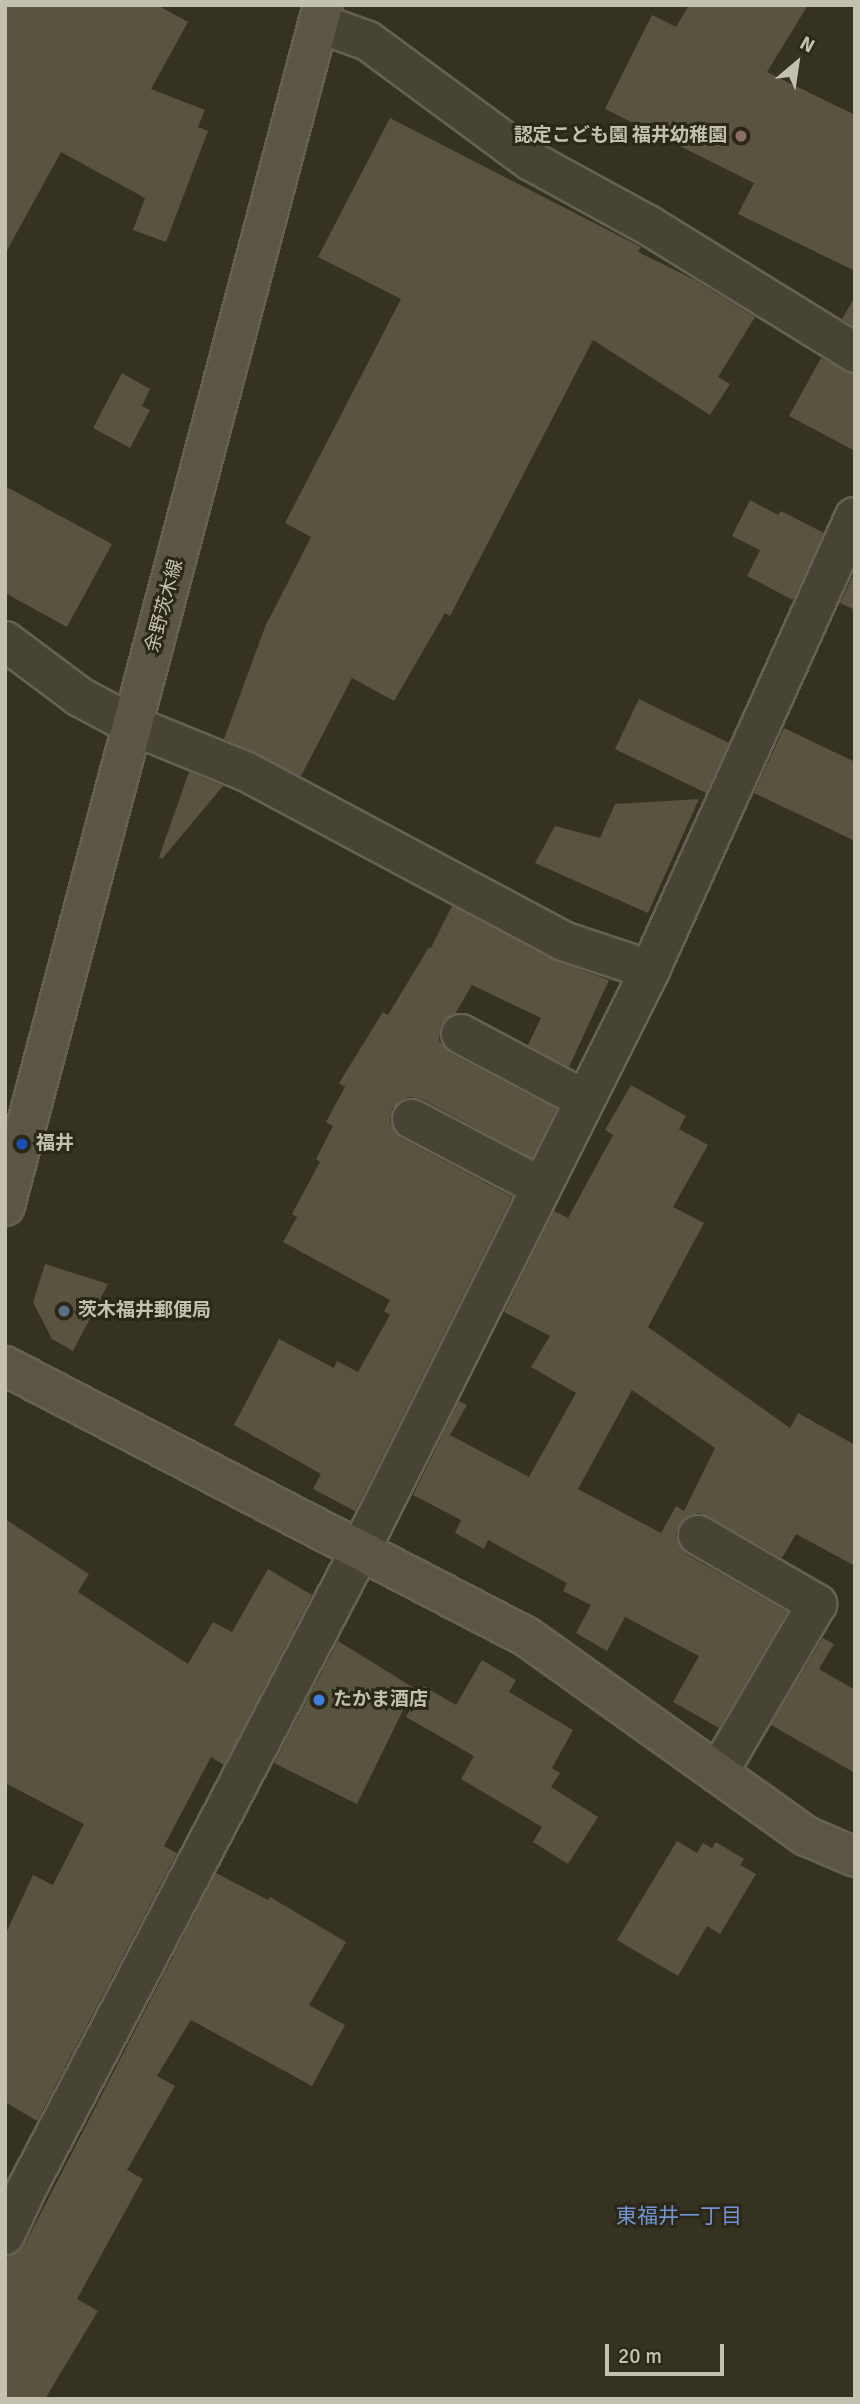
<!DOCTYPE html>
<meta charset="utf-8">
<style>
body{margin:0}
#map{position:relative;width:860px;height:2404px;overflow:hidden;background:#363222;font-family:Signika,"Noto Sans JP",sans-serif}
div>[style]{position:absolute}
.building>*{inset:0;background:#595440}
.roads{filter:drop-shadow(2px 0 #656152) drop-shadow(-2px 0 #656152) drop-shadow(0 2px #656152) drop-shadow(0 -2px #656152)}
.street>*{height:38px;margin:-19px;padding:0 19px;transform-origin:19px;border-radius:19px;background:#474435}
.secondary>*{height:38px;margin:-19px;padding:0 19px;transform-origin:19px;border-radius:19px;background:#5a5643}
.dots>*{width:19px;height:19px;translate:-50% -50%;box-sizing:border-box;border:4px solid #2b281a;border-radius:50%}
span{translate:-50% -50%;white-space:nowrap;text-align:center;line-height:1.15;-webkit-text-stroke:6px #2b281a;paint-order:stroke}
.poi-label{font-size:19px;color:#c4c0af;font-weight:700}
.right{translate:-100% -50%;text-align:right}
.left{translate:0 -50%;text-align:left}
.street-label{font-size:19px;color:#c4c0af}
.neighbourhood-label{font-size:21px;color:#7292d1}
.frame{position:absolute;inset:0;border:7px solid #c4c0af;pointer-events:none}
.north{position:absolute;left:762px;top:28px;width:70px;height:70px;-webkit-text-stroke:5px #2b281a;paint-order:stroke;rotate:29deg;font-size:19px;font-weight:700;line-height:28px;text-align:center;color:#c4c0af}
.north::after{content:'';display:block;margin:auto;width:24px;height:32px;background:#c4c0af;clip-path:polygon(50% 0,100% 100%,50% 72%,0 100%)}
.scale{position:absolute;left:605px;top:2344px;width:119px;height:32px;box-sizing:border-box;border:4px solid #c4c0af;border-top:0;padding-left:9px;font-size:21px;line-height:24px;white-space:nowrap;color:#c4c0af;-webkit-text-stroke:5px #2b281a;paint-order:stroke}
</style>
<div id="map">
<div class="building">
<i style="clip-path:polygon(5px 5px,157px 5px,188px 22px,151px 89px,205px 110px,198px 127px,208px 131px,166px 242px,133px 230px,145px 198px,61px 152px,5px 254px)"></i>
<i style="clip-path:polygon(689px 5px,808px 5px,767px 72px,855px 115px,855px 271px,738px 214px,754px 183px,605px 109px,652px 15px,676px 27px)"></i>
<i style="clip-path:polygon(390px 118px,641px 247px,638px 252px,693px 279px,755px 317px,718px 377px,730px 384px,710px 415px,593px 340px,450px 616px,445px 613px,394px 701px,352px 678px,301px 776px,224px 739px,265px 627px,311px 537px,285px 523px,401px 299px,318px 257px)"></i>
<i style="clip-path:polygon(855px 297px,855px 327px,842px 319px)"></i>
<i style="clip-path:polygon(821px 358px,855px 375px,855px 451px,789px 416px)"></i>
<i style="clip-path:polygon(122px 373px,150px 389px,142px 406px,150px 410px,130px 448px,93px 428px)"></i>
<i style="clip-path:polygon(5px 486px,112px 544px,67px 627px,5px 593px)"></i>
<i style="clip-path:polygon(750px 500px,778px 515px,781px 511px,824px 533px,793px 600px,747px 576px,760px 550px,732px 536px)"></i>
<i style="clip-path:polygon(855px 571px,855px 610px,840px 603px)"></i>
<i style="clip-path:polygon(639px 699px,729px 743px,706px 793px,615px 749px)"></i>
<i style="clip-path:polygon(784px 728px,855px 762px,855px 841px,754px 793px)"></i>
<i style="clip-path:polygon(189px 772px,223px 786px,162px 859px,159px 857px)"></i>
<i style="clip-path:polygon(699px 799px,648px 913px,535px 863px,555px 826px,600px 838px,615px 804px)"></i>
<i style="clip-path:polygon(452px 906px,553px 960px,609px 980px,569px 1067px,528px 1045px,541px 1018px,472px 985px,455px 1014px,441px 1024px,439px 1041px,450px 1053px,556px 1109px,532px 1158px,422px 1099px,410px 1097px,401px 1100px,392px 1109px,390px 1121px,394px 1131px,401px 1138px,512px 1197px,355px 1511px,313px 1489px,321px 1474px,234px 1425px,279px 1339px,334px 1368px,337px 1361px,358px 1372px,390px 1315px,384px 1311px,390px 1300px,283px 1242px,297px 1217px,292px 1214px,320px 1162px,316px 1159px,333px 1126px,326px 1122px,345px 1087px,339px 1083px,383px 1012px,388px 1015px,429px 947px,431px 948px)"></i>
<i style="clip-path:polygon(evenodd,631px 1085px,686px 1116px,679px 1129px,708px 1145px,673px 1207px,704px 1223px,648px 1327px,790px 1428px,798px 1413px,855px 1445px,855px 1566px,796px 1534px,782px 1558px,708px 1516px,699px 1513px,688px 1516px,679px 1525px,676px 1534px,679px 1545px,686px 1554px,787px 1612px,719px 1728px,673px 1702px,699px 1656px,625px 1617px,607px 1651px,576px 1633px,591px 1605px,563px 1591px,567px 1583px,488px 1540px,484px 1549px,455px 1533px,461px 1520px,413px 1495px,459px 1401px,467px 1405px,450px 1435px,529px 1477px,576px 1393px,531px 1367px,550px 1336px,504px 1312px,554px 1211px,568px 1218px,613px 1135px,605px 1130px,631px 1085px,632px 1390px,715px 1448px,684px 1511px,676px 1506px,661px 1533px,578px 1489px,632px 1390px)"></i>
<i style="clip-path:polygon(45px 1264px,108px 1284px,73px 1351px,52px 1339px,33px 1302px)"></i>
<i style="clip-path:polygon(5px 1519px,89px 1574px,78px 1592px,188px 1664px,213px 1622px,232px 1632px,268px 1569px,312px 1595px,224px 1765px,211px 1757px,164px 1846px,177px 1853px,37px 2121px,5px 2102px,5px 1935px,33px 1875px,53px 1885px,84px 1824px,5px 1783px)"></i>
<i style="clip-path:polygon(823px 1638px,834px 1644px,819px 1669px,855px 1690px,855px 1773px,771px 1725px)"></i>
<i style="clip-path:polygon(338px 1641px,414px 1688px,357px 1804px,274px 1763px)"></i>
<i style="clip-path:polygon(482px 1660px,516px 1680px,509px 1692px,573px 1730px,552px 1768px,560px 1773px,551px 1787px,598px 1817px,568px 1864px,533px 1842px,542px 1827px,461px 1779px,474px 1756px,406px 1717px,423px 1686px,456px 1705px)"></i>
<i style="clip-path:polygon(677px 1841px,697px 1853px,703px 1843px,712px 1848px,716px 1842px,744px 1859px,740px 1865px,756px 1874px,720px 1934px,707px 1926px,678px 1976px,617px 1940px)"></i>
<i style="clip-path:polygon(216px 1873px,268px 1900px,270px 1897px,346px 1942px,309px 2005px,345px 2025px,312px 2086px,191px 2020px,157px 2076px,175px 2086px,127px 2170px,143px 2179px,77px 2299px,98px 2311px,45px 2399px,5px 2399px,5px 2258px,18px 2252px,25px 2244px)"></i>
</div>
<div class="roads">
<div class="street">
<i style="left:318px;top:23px;width:53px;rotate:19.8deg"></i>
<i style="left:368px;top:41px;width:202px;rotate:36.4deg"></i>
<i style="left:531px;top:161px;width:133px;rotate:28.7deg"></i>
<i style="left:648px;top:225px;width:243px;rotate:31.7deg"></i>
<i style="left:5px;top:641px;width:94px;rotate:36.7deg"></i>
<i style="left:80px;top:697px;width:61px;rotate:28.2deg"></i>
<i style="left:134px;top:726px;width:120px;rotate:22.1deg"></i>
<i style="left:245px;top:771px;width:361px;rotate:28.1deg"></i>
<i style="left:563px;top:941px;width:92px;rotate:18.4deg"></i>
<i style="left:461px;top:1034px;width:140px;rotate:28deg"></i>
<i style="left:412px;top:1119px;width:146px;rotate:27.8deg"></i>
<i style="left:698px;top:1535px;width:138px;rotate:30.1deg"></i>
<i style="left:817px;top:1604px;width:196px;rotate:120.4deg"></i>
<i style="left:5px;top:2235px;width:52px;rotate:-64.9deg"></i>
<i style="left:27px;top:2188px;width:721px;rotate:-62.4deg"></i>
<i style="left:361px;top:1549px;width:647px;rotate:-63.47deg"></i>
<i style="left:650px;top:970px;width:497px;rotate:-65.7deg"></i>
</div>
<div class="secondary">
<i style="left:5px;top:1206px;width:1242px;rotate:-75.17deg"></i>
<i style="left:5px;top:1366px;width:588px;rotate:27.44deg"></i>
<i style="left:527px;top:1637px;width:343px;rotate:35.5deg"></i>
<i style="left:806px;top:1836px;width:53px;rotate:23.2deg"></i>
</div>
</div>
<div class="dots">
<i style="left:741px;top:136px;background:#8d6e63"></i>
<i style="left:22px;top:1144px;background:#1a4fb4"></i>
<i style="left:64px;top:1311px;background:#5c6f8a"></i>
<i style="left:319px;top:1700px;background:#3f7fe0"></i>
</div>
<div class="poi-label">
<span class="right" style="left:727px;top:136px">認定こども園 福井幼稚園</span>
<span class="left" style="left:36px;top:1144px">福井</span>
<span class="left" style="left:78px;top:1311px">茨木福井郵便局</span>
<span class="left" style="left:333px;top:1700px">たかま酒店</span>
</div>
<div class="street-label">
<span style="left:165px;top:606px;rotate:-75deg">余野茨木線</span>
</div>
<div class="neighbourhood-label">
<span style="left:679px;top:2216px">東福井一丁目</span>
</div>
<div class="frame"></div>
<div class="north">N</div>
<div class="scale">20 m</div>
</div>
